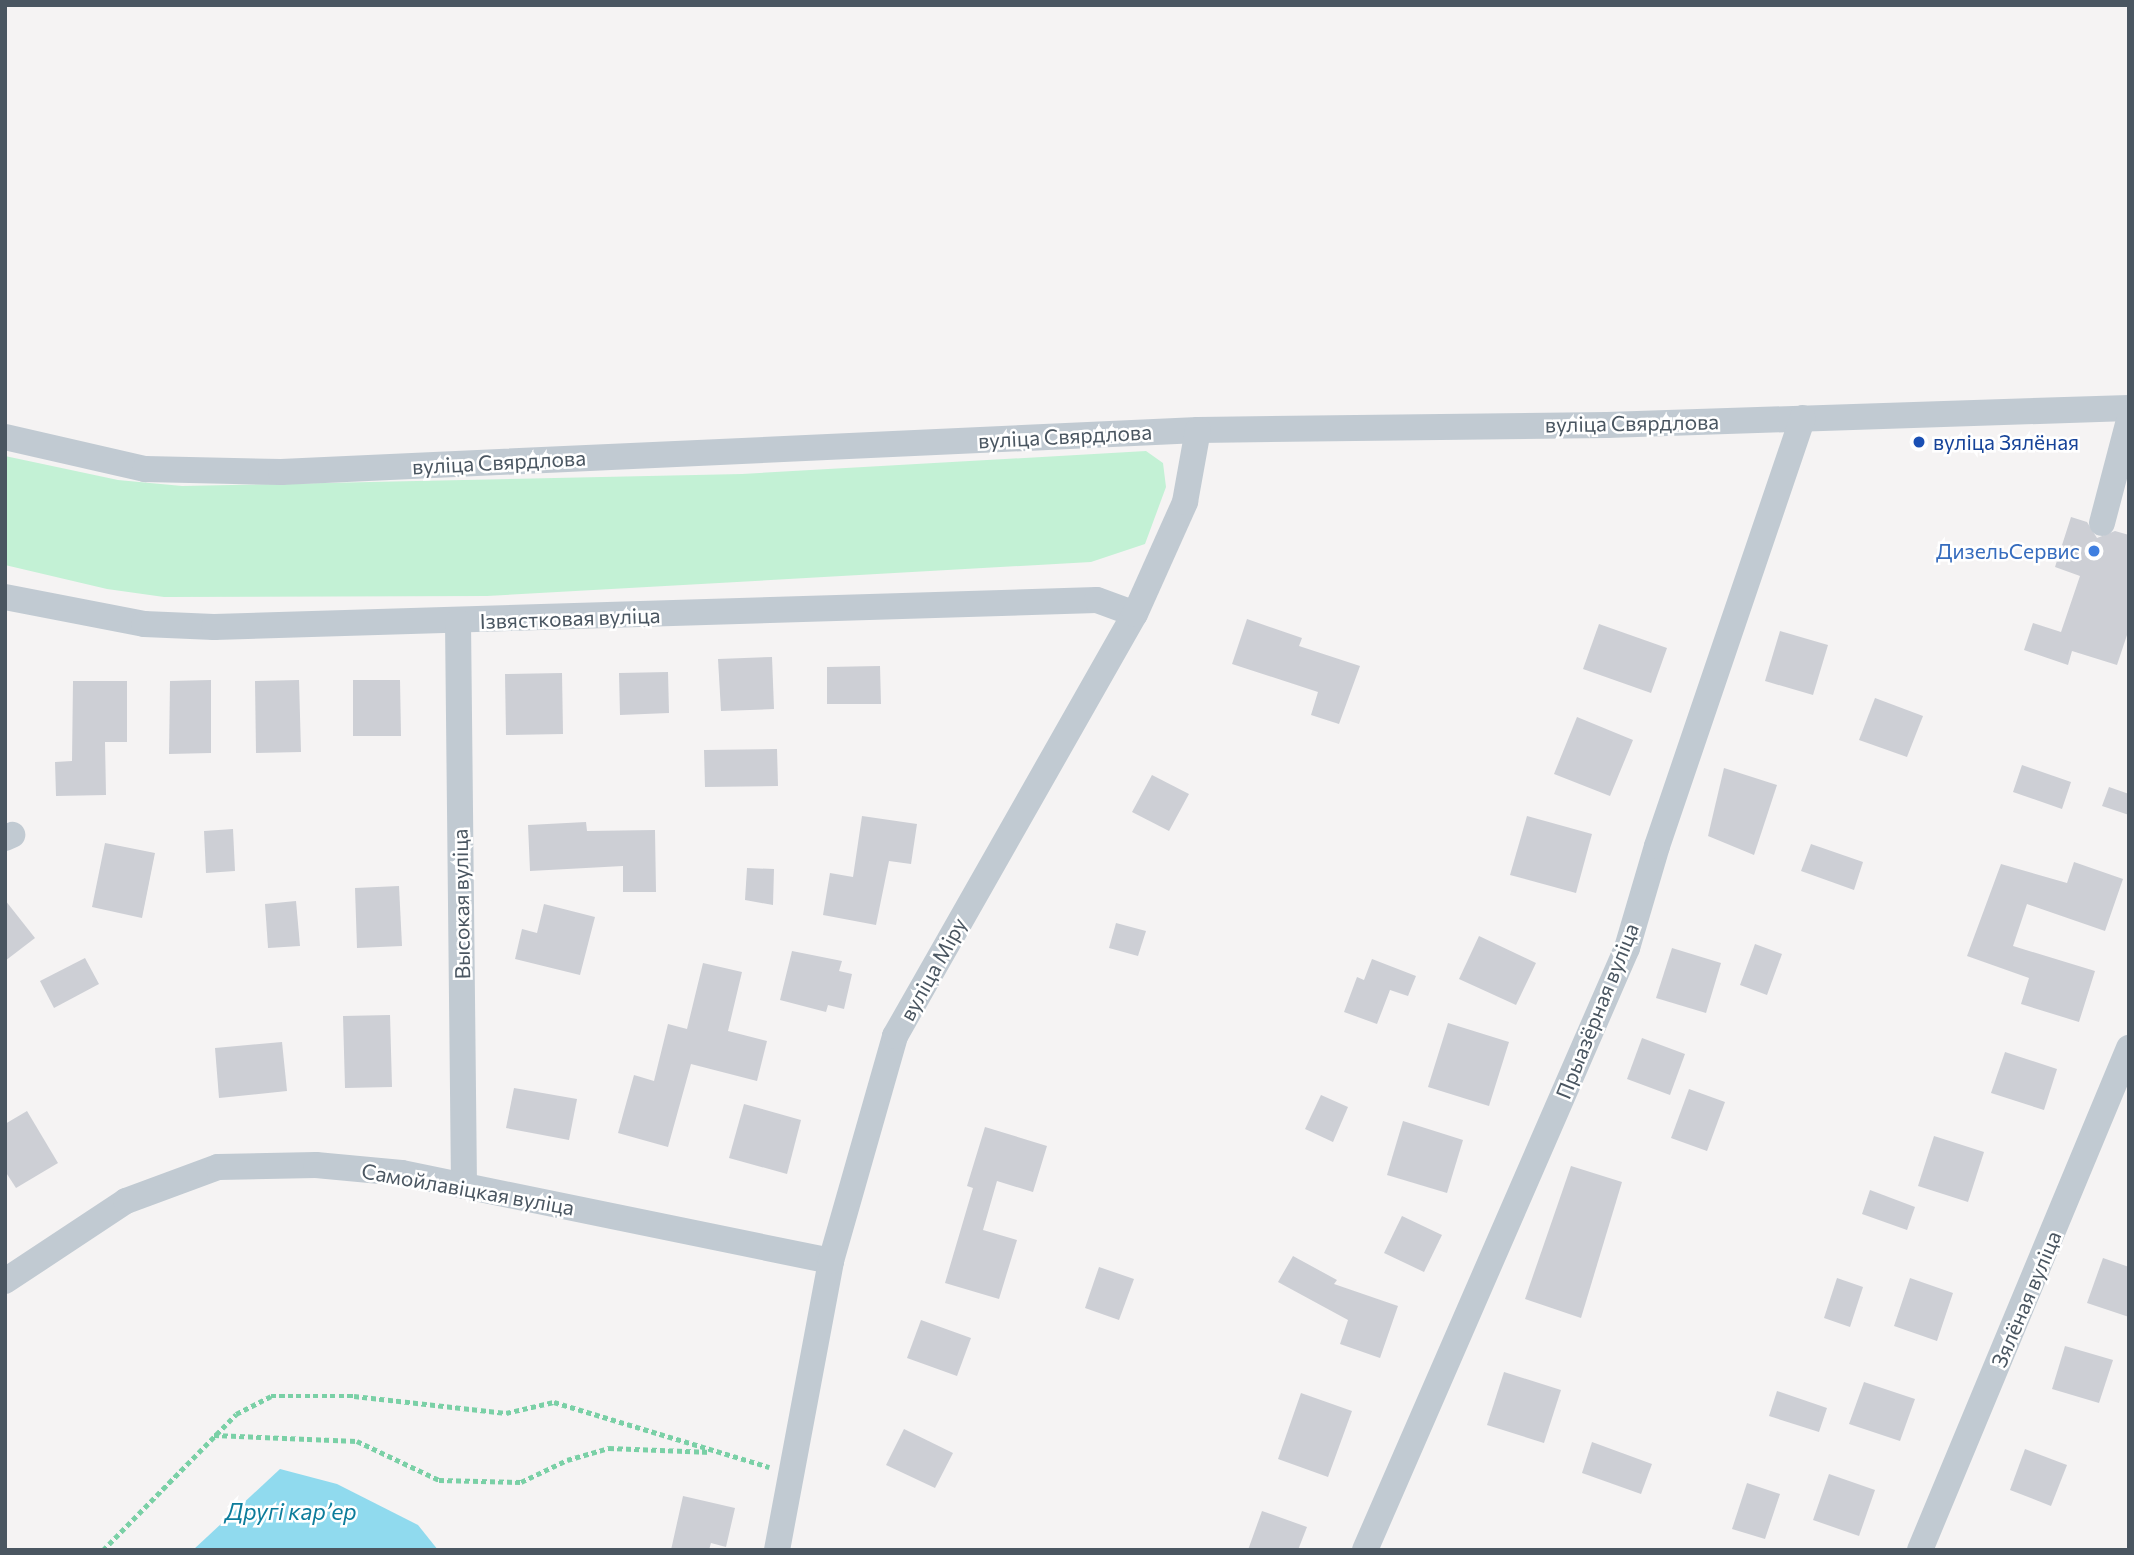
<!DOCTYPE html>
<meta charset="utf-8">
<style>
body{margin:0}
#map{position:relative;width:2134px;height:1555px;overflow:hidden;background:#f5f3f3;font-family:Commissioner,sans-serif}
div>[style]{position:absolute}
.green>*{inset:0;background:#c3f1d5}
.water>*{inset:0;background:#90daee}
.building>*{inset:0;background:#cdcfd5}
.path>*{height:4.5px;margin-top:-2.25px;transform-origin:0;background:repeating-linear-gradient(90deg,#7ad0a6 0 5px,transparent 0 8.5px)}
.minor>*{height:26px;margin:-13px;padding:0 13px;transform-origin:13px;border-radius:13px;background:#c1cad2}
.dots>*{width:19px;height:19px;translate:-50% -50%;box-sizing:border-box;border:4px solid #fff;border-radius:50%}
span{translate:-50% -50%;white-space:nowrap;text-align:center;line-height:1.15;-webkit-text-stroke:5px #fff;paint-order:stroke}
.street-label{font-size:21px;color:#4a5661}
.transit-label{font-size:21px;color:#164399}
.left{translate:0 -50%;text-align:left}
.shop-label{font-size:21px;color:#366cbe}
.right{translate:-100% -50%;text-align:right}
.water-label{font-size:23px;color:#0c7c9b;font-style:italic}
.frame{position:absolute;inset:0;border:7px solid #4a5661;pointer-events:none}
</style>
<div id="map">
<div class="green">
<i style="clip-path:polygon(1146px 451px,1163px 463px,1166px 487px,1145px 544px,1091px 562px,487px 596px,164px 597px,107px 589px,5px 565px,5px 456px,118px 480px,182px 486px,742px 474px)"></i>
</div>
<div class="water">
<i style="clip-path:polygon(280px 1469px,337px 1484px,418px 1525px,438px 1550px,193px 1550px)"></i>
</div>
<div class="building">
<i style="clip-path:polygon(2071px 517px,2087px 522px,2097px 538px,2115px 531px,2129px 535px,2129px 629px,2117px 665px,2072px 651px,2068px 665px,2024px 650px,2033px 623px,2061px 632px,2080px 576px,2055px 567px)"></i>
<i style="clip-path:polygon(1247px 619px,1302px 638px,1299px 646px,1360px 666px,1339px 724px,1311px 715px,1318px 692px,1232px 664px)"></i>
<i style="clip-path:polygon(1599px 624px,1667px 648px,1651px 693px,1583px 669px)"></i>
<i style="clip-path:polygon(1780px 631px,1828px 645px,1813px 695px,1765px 681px)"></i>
<i style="clip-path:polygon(772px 657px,774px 709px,721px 711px,718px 659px)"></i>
<i style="clip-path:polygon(880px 666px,881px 704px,827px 704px,827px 667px)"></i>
<i style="clip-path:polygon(668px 672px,669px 713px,620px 715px,619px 673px)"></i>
<i style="clip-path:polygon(562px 673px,563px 734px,506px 735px,505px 674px)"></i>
<i style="clip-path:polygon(211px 680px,211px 753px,169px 754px,170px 681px)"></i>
<i style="clip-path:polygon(299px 680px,301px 752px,256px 753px,255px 681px)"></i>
<i style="clip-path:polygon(353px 680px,400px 680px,401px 736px,353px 736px)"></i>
<i style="clip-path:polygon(73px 681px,127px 681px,127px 742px,105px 742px,106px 795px,56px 796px,55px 762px,72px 761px)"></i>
<i style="clip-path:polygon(1875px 698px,1923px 716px,1907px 757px,1859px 740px)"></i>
<i style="clip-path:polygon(1577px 717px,1633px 740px,1610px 796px,1554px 774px)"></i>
<i style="clip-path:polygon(777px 749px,778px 786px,705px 787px,704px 750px)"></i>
<i style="clip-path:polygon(2022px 765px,2071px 782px,2062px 809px,2013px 792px)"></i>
<i style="clip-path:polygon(1724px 768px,1777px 785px,1754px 855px,1708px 836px)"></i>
<i style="clip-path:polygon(1152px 775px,1189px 794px,1169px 831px,1132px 812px)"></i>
<i style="clip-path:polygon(2109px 787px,2129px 794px,2129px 815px,2102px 806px)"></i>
<i style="clip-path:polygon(862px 816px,917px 824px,911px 864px,889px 861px,876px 925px,823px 915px,830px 873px,853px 877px)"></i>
<i style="clip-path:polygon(1527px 816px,1592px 834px,1576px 893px,1510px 875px)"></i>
<i style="clip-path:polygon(586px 822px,587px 831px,655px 830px,656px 892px,623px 892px,623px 866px,530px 871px,528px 825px)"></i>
<i style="clip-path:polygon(233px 829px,235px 871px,206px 873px,204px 831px)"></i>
<i style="clip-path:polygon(105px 843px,155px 853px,142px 918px,92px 907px)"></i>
<i style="clip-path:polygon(1811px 844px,1863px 862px,1854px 890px,1801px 871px)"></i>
<i style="clip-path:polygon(2074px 862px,2123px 879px,2105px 931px,2027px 904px,2013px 946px,2095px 971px,2079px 1022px,2021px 1004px,2029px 978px,1967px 956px,2001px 864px,2067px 883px)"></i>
<i style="clip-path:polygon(747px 868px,774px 869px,773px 905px,745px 900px)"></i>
<i style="clip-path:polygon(399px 886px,402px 946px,357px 948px,355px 888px)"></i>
<i style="clip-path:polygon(5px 900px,35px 938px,5px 961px)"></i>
<i style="clip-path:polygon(296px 901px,300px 946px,268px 948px,265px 904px)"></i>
<i style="clip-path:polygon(544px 904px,595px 917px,580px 975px,515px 959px,522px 929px,537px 933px)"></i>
<i style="clip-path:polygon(1116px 923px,1146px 931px,1138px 956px,1109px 948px)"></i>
<i style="clip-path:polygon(1479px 936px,1536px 963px,1516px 1005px,1459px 979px)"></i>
<i style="clip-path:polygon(1755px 944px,1782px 954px,1767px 995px,1740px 985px)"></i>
<i style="clip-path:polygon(1672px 948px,1721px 963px,1706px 1013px,1656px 998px)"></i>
<i style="clip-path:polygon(792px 951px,842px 961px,839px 971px,852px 974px,844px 1009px,828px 1005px,826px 1012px,780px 1000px)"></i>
<i style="clip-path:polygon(85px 958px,99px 984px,54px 1008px,40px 981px)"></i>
<i style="clip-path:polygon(1372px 959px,1416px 976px,1408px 996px,1390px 990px,1377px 1024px,1344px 1012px,1357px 977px,1364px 980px)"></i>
<i style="clip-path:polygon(703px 963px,742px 972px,728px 1031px,767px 1041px,757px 1081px,691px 1064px,668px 1147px,618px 1133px,634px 1075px,654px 1081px,668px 1024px,687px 1029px)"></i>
<i style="clip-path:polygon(390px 1015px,392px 1087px,345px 1088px,343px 1016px)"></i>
<i style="clip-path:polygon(1448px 1023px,1509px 1042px,1489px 1106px,1428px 1087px)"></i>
<i style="clip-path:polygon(1642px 1038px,1685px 1054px,1670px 1095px,1627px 1079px)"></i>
<i style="clip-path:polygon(282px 1042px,287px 1091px,219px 1098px,215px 1048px)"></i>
<i style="clip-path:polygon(2005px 1052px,2057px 1069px,2044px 1110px,1991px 1093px)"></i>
<i style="clip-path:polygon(514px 1088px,577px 1099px,569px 1140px,506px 1128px)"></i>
<i style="clip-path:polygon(1689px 1089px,1725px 1102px,1707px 1151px,1671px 1138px)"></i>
<i style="clip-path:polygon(1321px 1095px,1348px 1107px,1333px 1142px,1305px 1129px)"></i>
<i style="clip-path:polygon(744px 1104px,801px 1120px,787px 1174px,729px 1158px)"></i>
<i style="clip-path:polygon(27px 1111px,58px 1163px,16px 1188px,5px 1171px,5px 1124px)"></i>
<i style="clip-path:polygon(1403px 1121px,1463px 1140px,1447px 1193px,1387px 1175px)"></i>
<i style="clip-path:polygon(985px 1127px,1047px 1146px,1033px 1192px,997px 1181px,983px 1230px,1017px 1240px,999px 1299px,945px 1283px,973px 1188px,967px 1186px)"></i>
<i style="clip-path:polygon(1934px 1136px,1984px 1152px,1968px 1202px,1918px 1186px)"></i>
<i style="clip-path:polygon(1571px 1166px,1622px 1182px,1581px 1318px,1525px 1299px)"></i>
<i style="clip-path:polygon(1870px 1190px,1915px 1207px,1907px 1230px,1862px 1214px)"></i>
<i style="clip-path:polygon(1402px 1216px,1442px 1235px,1424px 1272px,1384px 1253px)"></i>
<i style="clip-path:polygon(1293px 1256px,1337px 1280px,1334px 1284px,1398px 1306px,1380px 1358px,1340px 1344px,1348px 1320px,1278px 1282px)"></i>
<i style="clip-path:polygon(2103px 1258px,2129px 1267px,2129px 1317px,2087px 1303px)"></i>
<i style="clip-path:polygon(1099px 1267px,1134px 1279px,1119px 1320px,1085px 1308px)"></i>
<i style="clip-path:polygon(1837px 1278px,1863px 1287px,1850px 1327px,1824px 1318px)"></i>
<i style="clip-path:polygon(1910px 1278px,1953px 1293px,1937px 1341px,1894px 1326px)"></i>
<i style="clip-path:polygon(921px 1320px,971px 1338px,957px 1376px,907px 1358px)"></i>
<i style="clip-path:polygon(2065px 1346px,2113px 1360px,2099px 1403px,2052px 1389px)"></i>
<i style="clip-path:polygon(1504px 1372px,1561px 1390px,1544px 1443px,1487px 1425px)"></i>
<i style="clip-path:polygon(1864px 1382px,1915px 1399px,1900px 1441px,1849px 1424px)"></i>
<i style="clip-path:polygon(1777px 1391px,1827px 1408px,1819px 1432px,1769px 1416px)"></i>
<i style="clip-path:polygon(1301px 1393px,1352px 1411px,1328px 1477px,1278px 1459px)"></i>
<i style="clip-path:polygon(904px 1429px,953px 1453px,935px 1488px,886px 1465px)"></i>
<i style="clip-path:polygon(1592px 1442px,1652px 1464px,1641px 1494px,1582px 1473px)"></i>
<i style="clip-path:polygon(2025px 1449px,2067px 1465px,2051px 1506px,2010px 1490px)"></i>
<i style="clip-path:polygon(1829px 1474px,1875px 1490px,1859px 1536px,1813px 1520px)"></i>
<i style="clip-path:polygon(1747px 1483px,1780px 1494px,1765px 1539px,1732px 1529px)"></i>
<i style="clip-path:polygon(683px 1496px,735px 1508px,726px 1547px,711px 1543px,709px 1550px,671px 1550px)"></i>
<i style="clip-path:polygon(1262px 1511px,1307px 1527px,1298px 1550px,1248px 1550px)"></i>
</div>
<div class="path">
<i style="left:214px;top:1435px;width:143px;rotate:2.4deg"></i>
<i style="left:357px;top:1441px;width:91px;rotate:25.4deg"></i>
<i style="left:439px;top:1480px;width:82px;rotate:1.4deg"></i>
<i style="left:521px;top:1482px;width:51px;rotate:-25.6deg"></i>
<i style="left:567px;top:1460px;width:44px;rotate:-15.9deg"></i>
<i style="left:609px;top:1448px;width:102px;rotate:2.2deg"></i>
<i style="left:103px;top:1550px;width:190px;rotate:-45.6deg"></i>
<i style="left:236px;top:1414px;width:39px;rotate:-27deg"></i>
<i style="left:271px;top:1396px;width:83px"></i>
<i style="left:354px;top:1396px;width:153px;rotate:6.4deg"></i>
<i style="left:506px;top:1413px;width:49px;rotate:-12.9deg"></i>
<i style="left:554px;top:1402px;width:225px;rotate:16.8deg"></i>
</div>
<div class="minor">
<i style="left:5px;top:437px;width:144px;rotate:12.9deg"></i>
<i style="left:145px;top:469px;width:136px;rotate:1.3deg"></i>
<i style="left:281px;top:472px;width:918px;rotate:-2.62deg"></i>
<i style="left:1198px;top:430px;width:409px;rotate:-0.7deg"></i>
<i style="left:1607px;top:425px;width:522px;rotate:-1.87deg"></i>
<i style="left:2102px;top:523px;width:106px;rotate:-75.3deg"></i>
<i style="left:5px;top:597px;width:142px;rotate:11deg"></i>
<i style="left:144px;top:624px;width:70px;rotate:2.5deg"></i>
<i style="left:214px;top:627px;width:883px;rotate:-1.75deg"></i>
<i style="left:1097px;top:600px;width:40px;rotate:20.2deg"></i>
<i style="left:458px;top:622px;width:564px;rotate:89.39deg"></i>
<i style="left:5px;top:838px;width:8px;rotate:-23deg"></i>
<i style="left:5px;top:1281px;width:145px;rotate:-33.5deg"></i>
<i style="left:126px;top:1201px;width:98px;rotate:-20.3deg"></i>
<i style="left:218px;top:1167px;width:98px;rotate:-1.2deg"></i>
<i style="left:316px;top:1165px;width:86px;rotate:5.3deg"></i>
<i style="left:402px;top:1173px;width:438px;rotate:11.6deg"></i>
<i style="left:777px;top:1550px;width:294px;rotate:-79.4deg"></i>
<i style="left:831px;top:1261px;width:234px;rotate:-74.1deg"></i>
<i style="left:895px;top:1036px;width:485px;rotate:-60.4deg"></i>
<i style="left:1135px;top:614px;width:123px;rotate:-65.9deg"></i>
<i style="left:1185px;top:502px;width:73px;rotate:-79.8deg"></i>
<i style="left:1365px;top:1550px;width:657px;rotate:-66.48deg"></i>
<i style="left:1627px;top:948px;width:106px;rotate:-73.6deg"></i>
<i style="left:1657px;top:846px;width:452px;rotate:-71.2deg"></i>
<i style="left:1920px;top:1550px;width:544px;rotate:-67.4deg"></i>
</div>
<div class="dots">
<i style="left:1919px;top:442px;background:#1a4fb4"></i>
<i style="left:2094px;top:551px;background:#3f7fe0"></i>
</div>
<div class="street-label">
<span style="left:1632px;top:423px;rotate:-1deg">вуліца Свярдлова</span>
<span style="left:1065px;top:436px;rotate:-3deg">вуліца Свярдлова</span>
<span style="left:499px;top:462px;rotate:-3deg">вуліца Свярдлова</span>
<span style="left:570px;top:618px;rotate:-2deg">Ізвястковая вуліца</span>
<span style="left:461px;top:904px;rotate:-91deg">Высокая вуліца</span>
<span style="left:933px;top:969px;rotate:-61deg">вуліца Міру</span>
<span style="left:1597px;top:1011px;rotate:-68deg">Прыазёрная вуліца</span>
<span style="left:468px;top:1189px;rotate:10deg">Самойлавіцкая вуліца</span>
<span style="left:2026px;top:1299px;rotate:-67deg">Зялёная вуліца</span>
</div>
<div class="transit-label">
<span class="left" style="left:1933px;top:442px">вуліца Зялёная</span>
</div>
<div class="shop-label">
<span class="right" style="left:2080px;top:551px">ДизельСервис</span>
</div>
<div class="water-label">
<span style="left:291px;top:1511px">Другі карʼер</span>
</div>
<div class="frame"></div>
</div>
